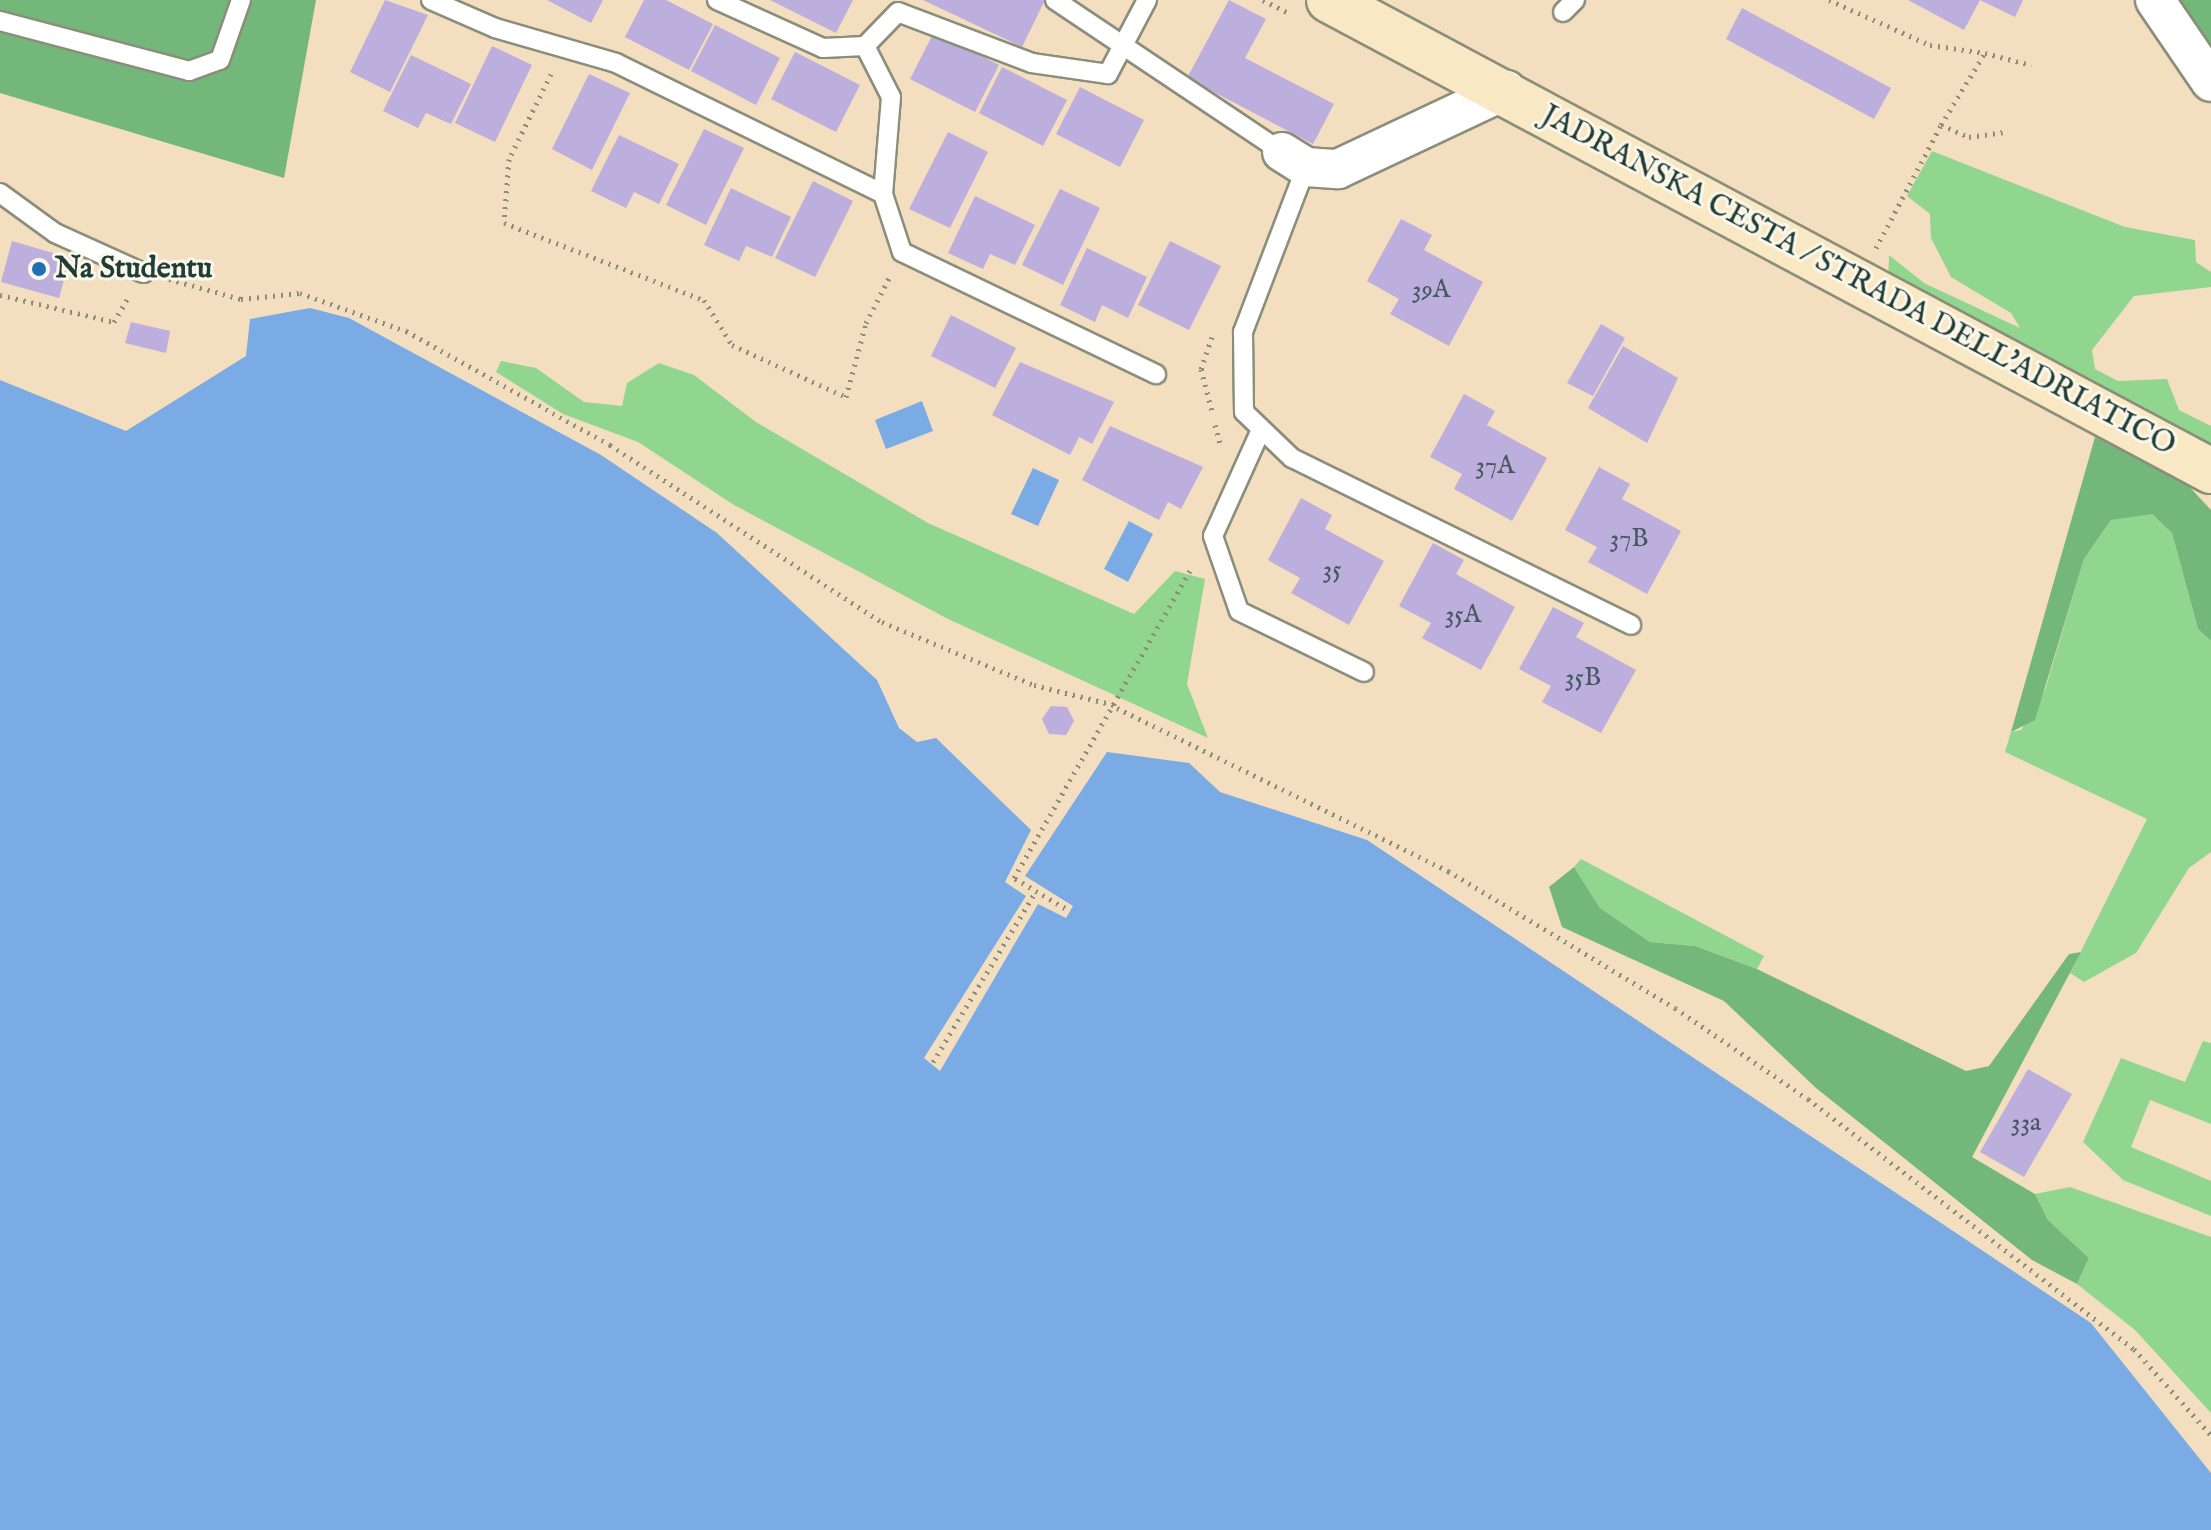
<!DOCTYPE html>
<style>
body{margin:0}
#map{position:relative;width:2211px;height:1530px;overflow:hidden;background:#f4dec0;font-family:"IM FELL English",serif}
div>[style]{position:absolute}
.green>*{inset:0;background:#91d68f}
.forest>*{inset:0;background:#74b77a}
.water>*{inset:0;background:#7aabe5}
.building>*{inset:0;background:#bcaedd}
.path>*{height:5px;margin-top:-2.5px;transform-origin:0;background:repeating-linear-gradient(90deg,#8a8e7a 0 2px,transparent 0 8px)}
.roads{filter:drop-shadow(2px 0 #8a8e7a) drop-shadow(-2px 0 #8a8e7a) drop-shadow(0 2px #8a8e7a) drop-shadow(0 -2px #8a8e7a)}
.lane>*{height:18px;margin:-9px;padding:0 9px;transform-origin:9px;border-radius:9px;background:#fff}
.street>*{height:38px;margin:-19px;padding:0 19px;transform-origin:19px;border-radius:19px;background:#fff}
.secondary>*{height:44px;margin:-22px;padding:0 22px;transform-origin:22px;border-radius:22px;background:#f8e8c3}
.dots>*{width:22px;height:22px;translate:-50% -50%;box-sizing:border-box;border:4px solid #fbf7ec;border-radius:50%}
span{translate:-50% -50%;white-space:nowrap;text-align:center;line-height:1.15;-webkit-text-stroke:6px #fbf7ec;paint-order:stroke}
.number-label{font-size:26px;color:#46595e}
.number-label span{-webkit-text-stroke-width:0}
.poi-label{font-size:30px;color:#1f3d34;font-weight:700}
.left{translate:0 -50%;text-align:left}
.street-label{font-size:30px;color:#1f3d34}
</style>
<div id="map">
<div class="green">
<i style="clip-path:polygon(1932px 151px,2125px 227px,2195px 240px,2196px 262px,2211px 272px,2211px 287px,2134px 296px,2092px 350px,2095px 369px,2118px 381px,2167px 379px,2179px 410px,2211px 426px,2211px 448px,1888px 285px,1889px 255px,1924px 283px,2020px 328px,2011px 313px,1951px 277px,1931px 238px,1930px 214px,1907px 196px)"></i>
<i style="clip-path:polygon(501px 361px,536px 368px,584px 402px,622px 406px,627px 383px,659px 363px,694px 375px,756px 422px,928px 523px,1134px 614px,1175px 571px,1205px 579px,1187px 684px,1208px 738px,948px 619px,734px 505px,638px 442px,563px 414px,496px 372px)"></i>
<i style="clip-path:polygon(2128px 514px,2152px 514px,2172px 533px,2198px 629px,2211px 641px,2211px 852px,2189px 868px,2136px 953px,2084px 982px,2070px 973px,2147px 819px,2005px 752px,2011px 732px,2021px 730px,2045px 690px,2084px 559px,2111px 520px)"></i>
<i style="clip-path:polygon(1581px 859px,1764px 956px,1757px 969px,1695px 946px,1650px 942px,1600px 908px,1574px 867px)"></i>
<i style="clip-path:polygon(2203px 1041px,2211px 1043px,2211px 1124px,2150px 1100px,2131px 1147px,2211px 1181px,2211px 1216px,2123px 1180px,2083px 1142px,2121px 1058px,2185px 1082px)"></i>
<i style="clip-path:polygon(2070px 1187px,2211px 1237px,2211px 1413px,2135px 1330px,2077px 1284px,2089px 1258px,2048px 1220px,2035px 1194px)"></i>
</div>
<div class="forest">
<i style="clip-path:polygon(0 0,316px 0,284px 178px,0 93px)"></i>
<i style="clip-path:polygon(2178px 0,2211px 0,2211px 47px)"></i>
<i style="clip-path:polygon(2095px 437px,2184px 481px,2211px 510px,2211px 641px,2198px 629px,2172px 533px,2152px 514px,2111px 520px,2084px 559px,2035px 720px,2011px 732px)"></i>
<i style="clip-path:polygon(1574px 867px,1600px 908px,1650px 942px,1695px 946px,1757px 969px,1966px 1071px,1989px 1066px,2069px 954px,2081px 952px,1972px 1157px,2035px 1194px,2048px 1220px,2089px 1258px,2077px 1284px,2032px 1260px,1816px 1088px,1724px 1001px,1562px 927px,1549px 887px)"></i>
</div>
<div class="water">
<i style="clip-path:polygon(310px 308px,349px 318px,601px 455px,717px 533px,877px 680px,899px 728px,917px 742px,936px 738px,1031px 830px,1005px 882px,1026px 896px,924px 1058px,940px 1071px,1038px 904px,1066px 918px,1073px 906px,1025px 876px,1107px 752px,1189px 763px,1220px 792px,1367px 840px,2091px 1323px,2211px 1473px,2211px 1530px,0 1530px,0 380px,126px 431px,246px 356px,250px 319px)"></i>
<i style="clip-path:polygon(922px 401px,933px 431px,886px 449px,875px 420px)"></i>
<i style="clip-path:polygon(1033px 468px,1059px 480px,1038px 526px,1011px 514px)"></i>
<i style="clip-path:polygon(1129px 521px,1153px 534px,1128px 582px,1104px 569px)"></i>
</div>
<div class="building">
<i style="clip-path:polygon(385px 0,428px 15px,390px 92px,350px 72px)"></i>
<i style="clip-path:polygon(547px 0,603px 0,591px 23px)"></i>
<i style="clip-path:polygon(644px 0,666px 0,713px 24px,689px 70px,625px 37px)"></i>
<i style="clip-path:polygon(770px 0,853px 0,836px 33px)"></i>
<i style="clip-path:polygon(923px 0,1045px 0,1022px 47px)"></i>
<i style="clip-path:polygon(1229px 0,1266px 19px,1245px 58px,1334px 104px,1313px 144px,1187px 78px)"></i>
<i style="clip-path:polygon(1908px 0,2023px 0,2015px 17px,1980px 0,1964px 30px)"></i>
<i style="clip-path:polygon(1742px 8px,1891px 88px,1874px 119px,1726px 39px)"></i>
<i style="clip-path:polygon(715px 25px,780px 58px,756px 105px,691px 71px)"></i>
<i style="clip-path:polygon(934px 32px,999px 65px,975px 112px,910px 79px)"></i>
<i style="clip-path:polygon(492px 46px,532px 65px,495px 142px,455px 123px)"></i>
<i style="clip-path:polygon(795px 52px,860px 85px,836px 132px,771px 99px)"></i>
<i style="clip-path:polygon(411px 55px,471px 84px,451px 124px,426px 113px,418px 128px,383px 111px)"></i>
<i style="clip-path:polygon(1002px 67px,1067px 100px,1043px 146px,979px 113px)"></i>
<i style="clip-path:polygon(589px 74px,630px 93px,592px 170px,552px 149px)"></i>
<i style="clip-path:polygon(1080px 87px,1144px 120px,1120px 167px,1056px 134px)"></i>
<i style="clip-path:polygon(704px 129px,744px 148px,706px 225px,666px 205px)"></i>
<i style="clip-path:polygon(948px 132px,988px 152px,950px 228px,909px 209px)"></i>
<i style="clip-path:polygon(619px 135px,679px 164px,659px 204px,634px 192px,626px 208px,591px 191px)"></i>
<i style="clip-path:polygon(813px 181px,853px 201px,815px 277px,775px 258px)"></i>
<i style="clip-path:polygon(731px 188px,791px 217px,772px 257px,746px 246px,739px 261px,704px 245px)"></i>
<i style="clip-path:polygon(1060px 189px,1100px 208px,1063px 285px,1022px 265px)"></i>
<i style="clip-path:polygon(975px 196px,1035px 225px,1015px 265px,990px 254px,983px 269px,948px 253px)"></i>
<i style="clip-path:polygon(1401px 219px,1432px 235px,1424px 250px,1483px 282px,1449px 346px,1390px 314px,1399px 299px,1367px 281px)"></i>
<i style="clip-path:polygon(12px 241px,70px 258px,59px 298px,1px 282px)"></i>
<i style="clip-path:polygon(1170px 241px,1221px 266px,1189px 330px,1138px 305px)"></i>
<i style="clip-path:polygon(1087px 248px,1147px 277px,1128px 318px,1102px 305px,1095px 322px,1060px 305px)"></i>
<i style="clip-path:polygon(951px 315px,1016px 348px,995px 388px,931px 356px)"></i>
<i style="clip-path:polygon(131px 322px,170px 331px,166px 353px,125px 343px)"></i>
<i style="clip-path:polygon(1601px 324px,1625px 338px,1593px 396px,1567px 383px)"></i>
<i style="clip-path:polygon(1623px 346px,1678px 378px,1647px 443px,1588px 408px)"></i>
<i style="clip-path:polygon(1020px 362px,1114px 402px,1092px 444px,1079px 437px,1070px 455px,992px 415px)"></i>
<i style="clip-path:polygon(1464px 394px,1495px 411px,1487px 425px,1547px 458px,1512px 521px,1454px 489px,1462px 474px,1430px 457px)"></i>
<i style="clip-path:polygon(1110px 426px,1203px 467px,1181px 509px,1168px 502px,1159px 520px,1082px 480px)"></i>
<i style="clip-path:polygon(1599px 467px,1630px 484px,1622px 499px,1681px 531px,1647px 594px,1588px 562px,1597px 547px,1565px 530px)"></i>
<i style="clip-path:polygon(1301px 498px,1332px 515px,1325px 529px,1384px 561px,1349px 625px,1291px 593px,1300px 578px,1268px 560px)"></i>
<i style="clip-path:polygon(1433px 543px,1464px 560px,1456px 574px,1515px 607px,1481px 670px,1422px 638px,1431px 623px,1399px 606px)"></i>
<i style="clip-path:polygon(1553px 607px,1584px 623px,1576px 637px,1636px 670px,1601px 733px,1542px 702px,1551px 686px,1519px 669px)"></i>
<i style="clip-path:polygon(1051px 706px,1067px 707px,1074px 721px,1066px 735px,1049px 734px,1042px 719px)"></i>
<i style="clip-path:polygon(2028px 1069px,2072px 1094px,2024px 1177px,1980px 1152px)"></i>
</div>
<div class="path">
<i style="left:1263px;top:0;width:30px;rotate:27deg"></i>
<i style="left:1829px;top:0;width:111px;rotate:24deg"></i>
<i style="left:1930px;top:45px;width:56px;rotate:8.3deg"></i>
<i style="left:551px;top:74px;width:95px;rotate:116.3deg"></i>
<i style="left:509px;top:159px;width:64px;rotate:94.5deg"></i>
<i style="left:504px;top:223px;width:214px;rotate:21.1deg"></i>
<i style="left:704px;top:300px;width:53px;rotate:58.1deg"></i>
<i style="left:732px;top:345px;width:125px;rotate:24.5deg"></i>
<i style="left:846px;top:397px;width:77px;rotate:-74.9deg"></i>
<i style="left:866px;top:323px;width:51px;rotate:-62.9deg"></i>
<i style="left:1941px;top:125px;width:84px;rotate:-58.6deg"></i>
<i style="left:1985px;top:53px;width:48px;rotate:14.6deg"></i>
<i style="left:1876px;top:248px;width:139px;rotate:-62.1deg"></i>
<i style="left:1941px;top:125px;width:30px;rotate:23deg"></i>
<i style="left:1969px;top:137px;width:34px;rotate:-8deg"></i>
<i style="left:169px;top:279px;width:75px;rotate:15.5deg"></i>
<i style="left:241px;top:299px;width:59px;rotate:-5.8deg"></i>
<i style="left:300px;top:293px;width:113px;rotate:19.7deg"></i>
<i style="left:406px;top:331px;width:234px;rotate:29.2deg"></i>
<i style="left:610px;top:445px;width:325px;rotate:33.1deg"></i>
<i style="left:882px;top:622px;width:165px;rotate:22.5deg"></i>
<i style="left:1034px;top:685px;width:87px;rotate:14deg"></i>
<i style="left:0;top:295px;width:117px;rotate:13.3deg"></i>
<i style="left:114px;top:322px;width:30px;rotate:-60deg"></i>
<i style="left:1212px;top:337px;width:34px;rotate:109deg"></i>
<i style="left:1201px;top:369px;width:48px;rotate:75.4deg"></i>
<i style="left:1215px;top:425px;width:22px;rotate:74deg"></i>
<i style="left:1117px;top:708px;width:369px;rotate:26.2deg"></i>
<i style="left:1448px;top:871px;width:265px;rotate:31.1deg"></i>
<i style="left:1675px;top:1008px;width:161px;rotate:34.4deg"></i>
<i style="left:1808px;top:1099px;width:411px;rotate:37.5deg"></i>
<i style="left:2134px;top:1349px;width:115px;rotate:48.2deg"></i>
<i style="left:1065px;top:908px;width:59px;rotate:-149.5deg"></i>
<i style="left:1014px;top:878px;width:360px;rotate:-60.2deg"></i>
<i style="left:933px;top:1062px;width:197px;rotate:-58.9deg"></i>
</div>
<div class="roads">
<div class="lane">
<i style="left:431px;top:0;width:70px;rotate:23.6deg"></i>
<i style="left:495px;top:28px;width:126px;rotate:16.1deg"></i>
<i style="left:616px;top:63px;width:297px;rotate:26.1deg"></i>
<i style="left:717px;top:0;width:116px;rotate:24.4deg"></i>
<i style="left:823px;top:48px;width:42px;rotate:-2.7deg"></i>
<i style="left:1055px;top:0;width:273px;rotate:33.8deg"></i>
<i style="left:1147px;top:0;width:84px;rotate:117.8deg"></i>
<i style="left:1108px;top:74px;width:77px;rotate:-171.8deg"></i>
<i style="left:1032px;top:63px;width:143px;rotate:-159.2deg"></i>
<i style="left:898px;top:12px;width:47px;rotate:134.1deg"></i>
<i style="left:865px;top:46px;width:57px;rotate:63deg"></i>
<i style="left:891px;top:97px;width:97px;rotate:94.7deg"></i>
<i style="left:883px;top:194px;width:61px;rotate:71.9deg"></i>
<i style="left:902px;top:252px;width:282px;rotate:25.7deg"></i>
<i style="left:1563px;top:12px;width:17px;rotate:-45deg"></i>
<i style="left:0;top:21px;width:196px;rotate:14.8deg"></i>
<i style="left:189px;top:71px;width:33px;rotate:-20deg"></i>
<i style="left:220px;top:60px;width:64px;rotate:-70.7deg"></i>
<i style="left:1306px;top:167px;width:177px;rotate:110.9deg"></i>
<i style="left:1243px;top:332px;width:80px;rotate:89.3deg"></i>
<i style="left:1244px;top:412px;width:66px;rotate:43.8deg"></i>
<i style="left:1292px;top:458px;width:378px;rotate:26.2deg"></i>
<i style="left:0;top:193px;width:68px;rotate:36deg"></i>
<i style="left:55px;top:233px;width:97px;rotate:24.4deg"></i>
<i style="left:1260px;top:432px;width:114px;rotate:114.3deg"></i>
<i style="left:1213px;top:536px;width:79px;rotate:70.9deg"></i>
<i style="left:1239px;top:611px;width:139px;rotate:26deg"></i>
</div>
<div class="street">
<i style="left:2155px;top:0;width:99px;rotate:55.7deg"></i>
<i style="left:1282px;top:152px;width:28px;rotate:32deg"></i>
<i style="left:1306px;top:167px;width:32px;rotate:4deg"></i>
<i style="left:1338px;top:169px;width:186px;rotate:-25.2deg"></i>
</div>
<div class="secondary">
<i style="left:1329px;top:0;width:1000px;rotate:28.1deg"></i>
</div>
</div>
<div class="dots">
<i style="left:39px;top:269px;background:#1f6fb2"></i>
</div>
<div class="number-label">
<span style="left:1431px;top:290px">39A</span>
<span style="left:1495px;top:466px">37A</span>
<span style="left:1629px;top:539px">37B</span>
<span style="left:1332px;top:570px">35</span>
<span style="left:1463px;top:615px">35A</span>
<span style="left:1583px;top:678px">35B</span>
<span style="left:2026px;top:1123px">33a</span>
</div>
<div class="poi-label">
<span class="left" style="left:55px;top:269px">Na Studentu</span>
</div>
<div class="street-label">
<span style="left:1858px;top:281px;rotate:28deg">JADRANSKA CESTA / STRADA DELL'ADRIATICO</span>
</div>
</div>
